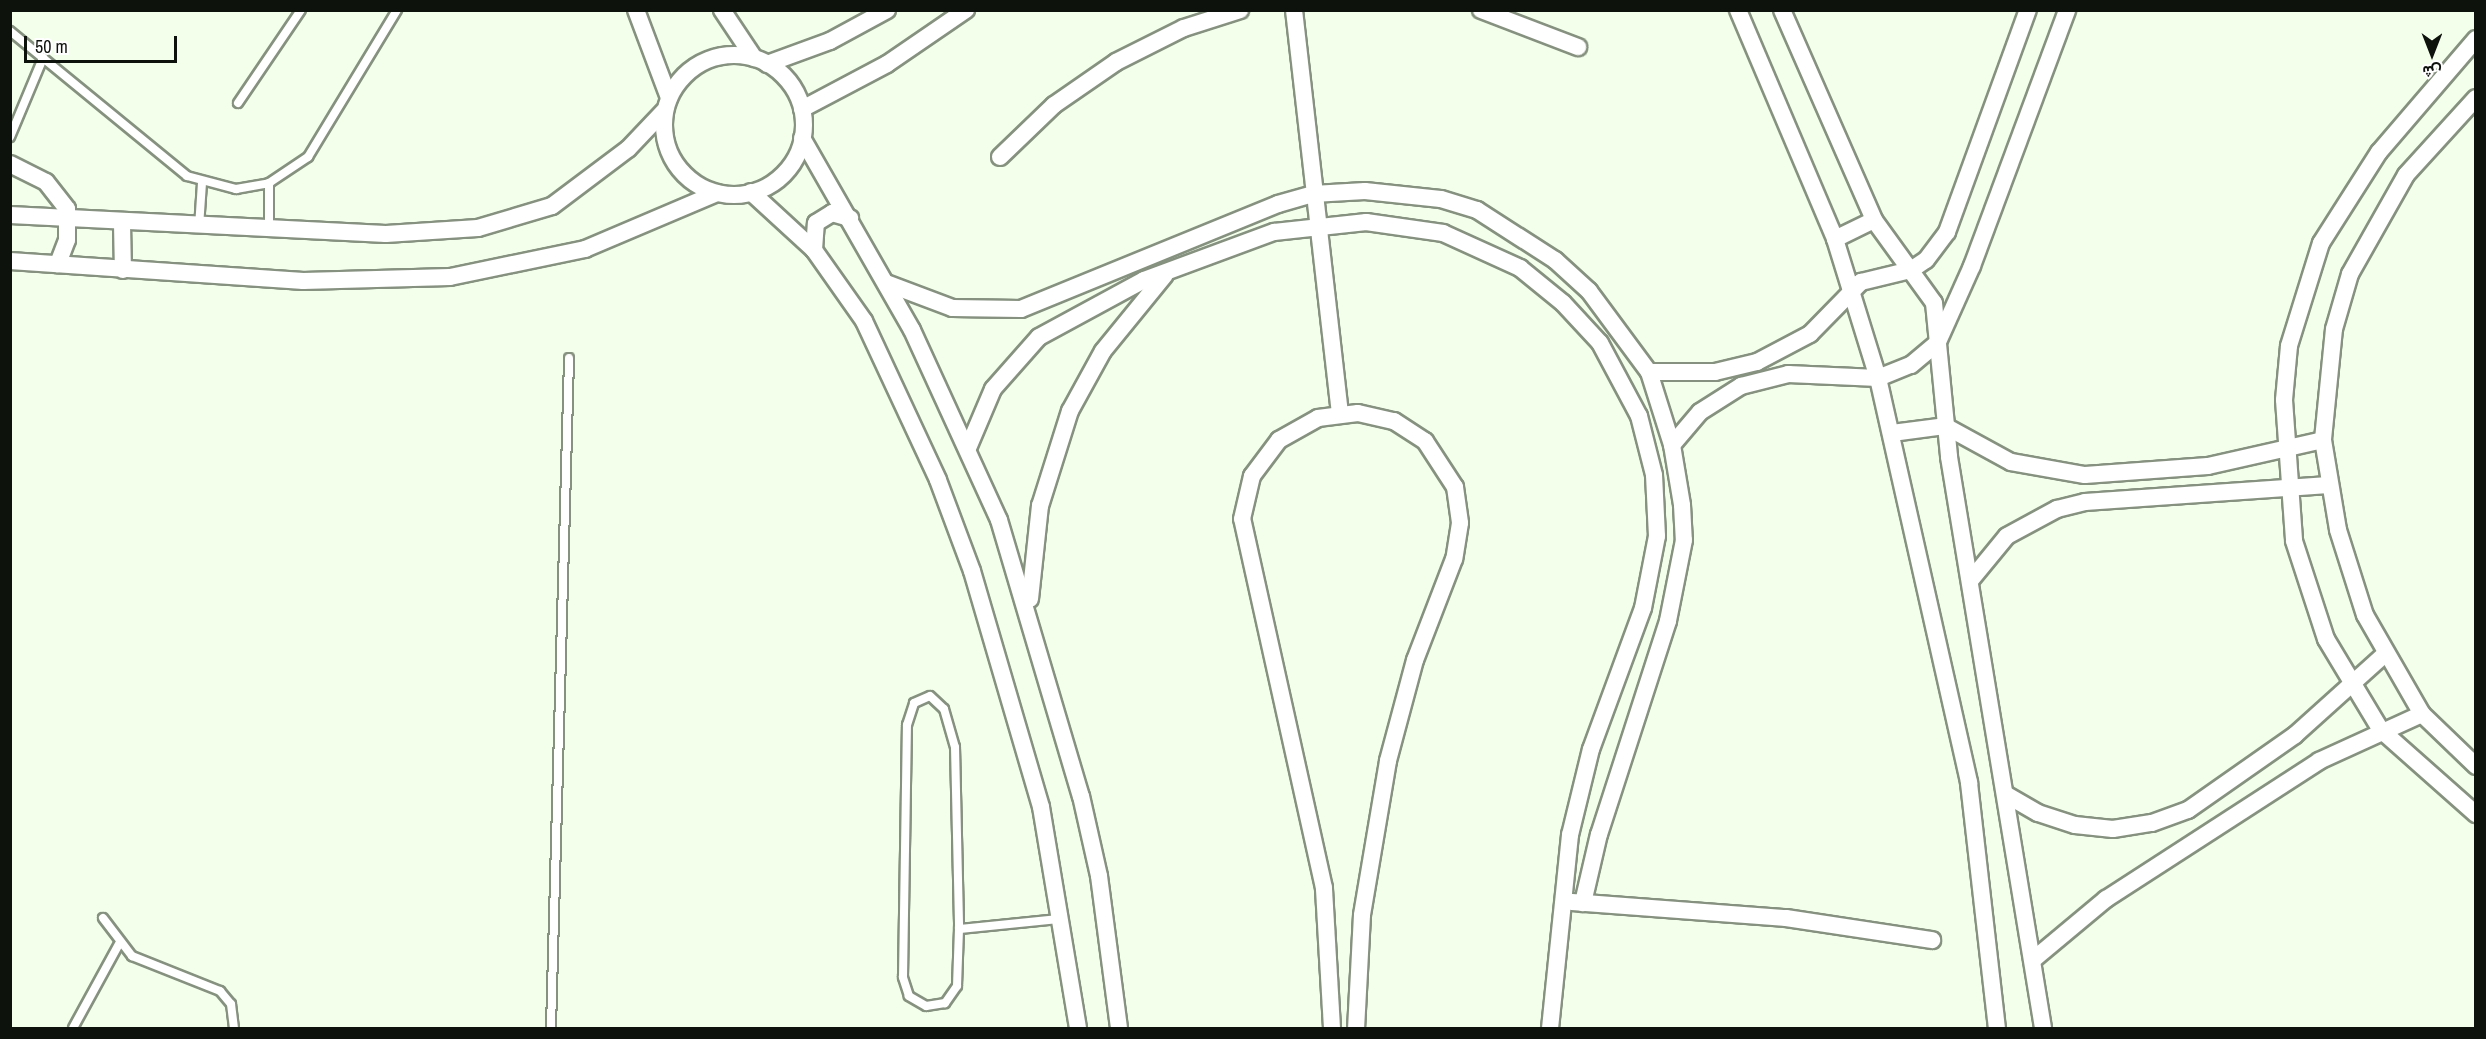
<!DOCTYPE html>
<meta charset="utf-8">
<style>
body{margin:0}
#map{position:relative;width:2486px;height:1039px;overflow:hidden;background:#f3ffeb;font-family:"Archivo Narrow",Vazirmatn,sans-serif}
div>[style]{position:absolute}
.roads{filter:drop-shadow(2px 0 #86917f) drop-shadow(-2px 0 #86917f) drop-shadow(0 2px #86917f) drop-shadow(0 -2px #86917f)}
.service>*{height:8px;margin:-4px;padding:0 4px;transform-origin:4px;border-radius:4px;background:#fff}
.minor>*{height:16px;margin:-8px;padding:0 8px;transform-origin:8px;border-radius:8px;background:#fff}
.minor>.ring{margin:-8px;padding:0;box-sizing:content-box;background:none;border:16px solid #fff;border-radius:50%}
span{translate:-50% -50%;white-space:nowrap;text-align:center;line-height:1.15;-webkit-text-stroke:6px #fff;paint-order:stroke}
.frame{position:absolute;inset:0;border:12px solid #0e120c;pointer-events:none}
.north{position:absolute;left:2402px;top:24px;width:60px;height:60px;-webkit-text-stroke:4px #fff;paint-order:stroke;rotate:180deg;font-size:16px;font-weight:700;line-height:24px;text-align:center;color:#0e120c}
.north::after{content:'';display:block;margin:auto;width:21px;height:27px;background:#0e120c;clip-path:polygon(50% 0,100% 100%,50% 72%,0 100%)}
.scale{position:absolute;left:24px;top:36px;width:153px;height:27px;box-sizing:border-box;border:3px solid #0e120c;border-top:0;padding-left:8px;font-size:18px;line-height:21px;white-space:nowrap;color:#0e120c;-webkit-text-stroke:4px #fff;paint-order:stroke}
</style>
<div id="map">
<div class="roads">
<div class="service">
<i style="left:10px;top:31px;width:229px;rotate:39.3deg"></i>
<i style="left:187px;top:176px;width:51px;rotate:14.9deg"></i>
<i style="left:236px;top:189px;width:34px;rotate:-10deg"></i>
<i style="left:269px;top:183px;width:47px;rotate:-33.7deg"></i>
<i style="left:308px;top:157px;width:172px;rotate:-58.8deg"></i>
<i style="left:238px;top:103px;width:112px;rotate:-55.9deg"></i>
<i style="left:10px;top:137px;width:86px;rotate:-67.3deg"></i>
<i style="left:269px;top:183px;width:46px;rotate:90deg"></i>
<i style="left:199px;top:227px;width:44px;rotate:-86.1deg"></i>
<i style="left:930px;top:696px;width:19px;rotate:43deg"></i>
<i style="left:944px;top:709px;width:40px;rotate:74deg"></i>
<i style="left:955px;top:747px;width:182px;rotate:88.7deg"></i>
<i style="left:959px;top:929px;width:57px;rotate:92deg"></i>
<i style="left:957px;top:986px;width:21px;rotate:125deg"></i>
<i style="left:945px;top:1003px;width:19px;rotate:171deg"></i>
<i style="left:926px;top:1006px;width:20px;rotate:-150deg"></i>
<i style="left:909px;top:996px;width:20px;rotate:-108deg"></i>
<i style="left:903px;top:977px;width:252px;rotate:-89.1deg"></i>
<i style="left:907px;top:725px;width:23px;rotate:-72deg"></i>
<i style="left:914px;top:703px;width:17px;rotate:-24deg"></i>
<i style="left:103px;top:918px;width:48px;rotate:52.7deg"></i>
<i style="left:132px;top:956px;width:95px;rotate:21.7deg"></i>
<i style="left:220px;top:991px;width:17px;rotate:50deg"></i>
<i style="left:231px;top:1004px;width:24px;rotate:83deg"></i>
<i style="left:959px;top:929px;width:101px;rotate:-5.7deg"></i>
<i style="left:73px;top:1028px;width:96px;rotate:-61.3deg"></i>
<i style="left:551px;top:1028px;width:670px;rotate:-88.46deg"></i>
</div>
<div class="minor">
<i style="left:636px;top:10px;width:94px;rotate:69.4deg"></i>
<i style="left:722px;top:10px;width:58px;rotate:56.3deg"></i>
<i style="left:1294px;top:10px;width:406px;rotate:83.5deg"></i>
<i style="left:1481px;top:10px;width:104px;rotate:20.9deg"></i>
<i style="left:1738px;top:10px;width:249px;rotate:67deg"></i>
<i style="left:1835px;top:239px;width:145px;rotate:72.8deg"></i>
<i style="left:1878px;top:378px;width:415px;rotate:77.3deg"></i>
<i style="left:1969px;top:783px;width:247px;rotate:83.5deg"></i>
<i style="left:1782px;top:10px;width:229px;rotate:66.3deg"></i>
<i style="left:1874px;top:220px;width:102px;rotate:54.1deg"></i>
<i style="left:1934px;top:303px;width:155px;rotate:84.4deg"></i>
<i style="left:1949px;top:457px;width:579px;rotate:80.65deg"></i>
<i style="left:2476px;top:39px;width:149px;rotate:130.6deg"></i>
<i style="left:2379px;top:152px;width:108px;rotate:122.5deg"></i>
<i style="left:2321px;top:243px;width:108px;rotate:107.3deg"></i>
<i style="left:2289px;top:346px;width:54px;rotate:95.3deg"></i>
<i style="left:2284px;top:400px;width:141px;rotate:85.9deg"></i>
<i style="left:2294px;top:541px;width:103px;rotate:71.9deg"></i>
<i style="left:2326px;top:639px;width:106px;rotate:58.9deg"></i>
<i style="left:2381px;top:730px;width:127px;rotate:41.5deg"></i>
<i class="ring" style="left:664px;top:55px;width:124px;height:124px"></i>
<i style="left:767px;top:64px;width:67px;rotate:-20.1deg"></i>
<i style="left:830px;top:41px;width:65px;rotate:-28.5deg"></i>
<i style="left:2476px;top:98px;width:104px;rotate:132.3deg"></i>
<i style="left:2406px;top:175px;width:114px;rotate:119.5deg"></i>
<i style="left:2350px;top:274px;width:57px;rotate:106.2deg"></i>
<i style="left:2334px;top:329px;width:112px;rotate:95.7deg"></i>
<i style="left:2323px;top:440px;width:91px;rotate:80.5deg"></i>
<i style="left:2338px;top:530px;width:89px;rotate:72.4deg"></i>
<i style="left:2365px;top:615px;width:114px;rotate:60.1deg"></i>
<i style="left:2422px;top:714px;width:75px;rotate:43.9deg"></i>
<i style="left:802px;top:109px;width:96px;rotate:-27.9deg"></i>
<i style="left:887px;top:64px;width:96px;rotate:-34.4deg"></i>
<i style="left:802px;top:138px;width:221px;rotate:60.2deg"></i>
<i style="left:912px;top:330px;width:209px;rotate:65.4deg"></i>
<i style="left:999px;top:520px;width:288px;rotate:73.5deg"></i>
<i style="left:1081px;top:796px;width:82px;rotate:77.3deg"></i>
<i style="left:1099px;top:876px;width:153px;rotate:82.5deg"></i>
<i style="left:1000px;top:157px;width:75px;rotate:-43.9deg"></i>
<i style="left:1054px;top:105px;width:75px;rotate:-34.7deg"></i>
<i style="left:1116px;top:62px;width:76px;rotate:-26.6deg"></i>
<i style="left:1184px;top:28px;width:59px;rotate:-17.8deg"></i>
<i style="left:10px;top:164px;width:40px;rotate:26.6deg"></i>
<i style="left:46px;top:182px;width:34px;rotate:52deg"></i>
<i style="left:67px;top:209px;width:31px;rotate:90deg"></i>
<i style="left:67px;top:240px;width:26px;rotate:111deg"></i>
<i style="left:751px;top:192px;width:86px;rotate:42.6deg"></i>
<i style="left:814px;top:250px;width:87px;rotate:54.8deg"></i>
<i style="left:864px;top:321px;width:175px;rotate:65deg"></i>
<i style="left:938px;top:480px;width:97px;rotate:69.5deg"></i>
<i style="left:972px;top:571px;width:246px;rotate:73.7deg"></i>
<i style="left:1041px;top:807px;width:224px;rotate:80.5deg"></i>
<i style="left:10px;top:215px;width:376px;rotate:2.9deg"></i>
<i style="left:386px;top:234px;width:92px;rotate:-3.7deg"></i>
<i style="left:478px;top:228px;width:77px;rotate:-16.6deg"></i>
<i style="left:552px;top:206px;width:95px;rotate:-36.9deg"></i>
<i style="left:628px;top:149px;width:52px;rotate:-46.5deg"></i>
<i style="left:122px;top:224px;width:46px;rotate:88.8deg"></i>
<i style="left:1835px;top:239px;width:43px;rotate:-26deg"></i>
<i style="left:814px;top:250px;width:27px;rotate:-86deg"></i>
<i style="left:816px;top:223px;width:19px;rotate:-32deg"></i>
<i style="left:832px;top:213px;width:19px;rotate:16deg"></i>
<i style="left:10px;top:261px;width:294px;rotate:3.9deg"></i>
<i style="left:303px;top:281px;width:147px;rotate:-1.6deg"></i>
<i style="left:450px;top:277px;width:138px;rotate:-11.7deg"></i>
<i style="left:585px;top:249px;width:143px;rotate:-23deg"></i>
<i style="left:886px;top:283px;width:71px;rotate:20.7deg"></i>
<i style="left:952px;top:308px;width:69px;rotate:0.8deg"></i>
<i style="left:1021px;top:309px;width:278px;rotate:-22.2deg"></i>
<i style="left:1278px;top:204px;width:36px;rotate:-16deg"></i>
<i style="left:1313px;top:194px;width:52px;rotate:-3.3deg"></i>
<i style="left:1365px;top:191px;width:76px;rotate:6deg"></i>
<i style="left:1441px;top:199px;width:38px;rotate:17deg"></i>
<i style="left:1477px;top:210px;width:93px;rotate:32.7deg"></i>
<i style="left:1555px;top:260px;width:46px;rotate:42.4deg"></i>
<i style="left:1589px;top:291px;width:101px;rotate:53.5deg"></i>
<i style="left:1649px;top:372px;width:77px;rotate:72.5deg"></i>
<i style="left:1672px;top:445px;width:61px;rotate:80.5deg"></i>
<i style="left:1682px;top:505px;width:35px;rotate:87deg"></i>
<i style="left:1684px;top:540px;width:83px;rotate:101.2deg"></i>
<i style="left:1668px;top:621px;width:224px;rotate:107.9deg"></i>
<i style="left:1599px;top:834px;width:71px;rotate:103.1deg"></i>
<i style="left:1649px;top:372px;width:66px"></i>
<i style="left:1715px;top:372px;width:43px;rotate:-13.4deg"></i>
<i style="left:1757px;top:362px;width:60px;rotate:-27.8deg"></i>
<i style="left:1810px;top:334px;width:73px;rotate:-45.6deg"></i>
<i style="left:1861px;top:282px;width:51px;rotate:-13.5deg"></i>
<i style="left:1911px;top:270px;width:18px;rotate:-34deg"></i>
<i style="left:1926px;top:260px;width:35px;rotate:-53deg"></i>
<i style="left:1947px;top:232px;width:236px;rotate:-70deg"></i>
<i style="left:1892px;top:433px;width:53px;rotate:-7.5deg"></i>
<i style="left:1945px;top:426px;width:75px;rotate:28.6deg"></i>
<i style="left:2011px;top:462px;width:75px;rotate:10deg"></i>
<i style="left:2085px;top:475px;width:123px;rotate:-4.2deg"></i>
<i style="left:2208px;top:466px;width:118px;rotate:-12.7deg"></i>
<i style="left:1672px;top:445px;width:43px;rotate:-49.7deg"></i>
<i style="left:1700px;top:412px;width:49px;rotate:-32.4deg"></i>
<i style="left:1741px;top:386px;width:49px;rotate:-14.3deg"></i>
<i style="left:1788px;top:374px;width:90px;rotate:2.5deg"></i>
<i style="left:1878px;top:378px;width:35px;rotate:-22deg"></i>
<i style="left:1911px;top:365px;width:35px;rotate:-40deg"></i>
<i style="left:1938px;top:342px;width:83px;rotate:-65.9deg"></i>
<i style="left:1972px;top:266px;width:273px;rotate:-69.6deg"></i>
<i style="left:968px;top:448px;width:64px;rotate:-67deg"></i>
<i style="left:993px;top:389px;width:69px;rotate:-48.5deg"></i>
<i style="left:1039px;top:337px;width:119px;rotate:-28.5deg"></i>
<i style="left:1144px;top:280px;width:139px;rotate:-20.3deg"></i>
<i style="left:1274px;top:232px;width:93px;rotate:-6.2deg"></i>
<i style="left:1366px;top:222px;width:78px;rotate:8.1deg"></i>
<i style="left:1443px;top:233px;width:85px;rotate:24.4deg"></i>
<i style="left:1520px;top:268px;width:55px;rotate:39.1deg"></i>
<i style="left:1563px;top:303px;width:54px;rotate:47.2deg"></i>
<i style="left:1600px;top:343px;width:83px;rotate:61.9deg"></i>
<i style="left:1639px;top:416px;width:61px;rotate:75.7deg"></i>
<i style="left:1654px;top:475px;width:61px;rotate:87.2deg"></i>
<i style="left:1657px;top:536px;width:73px;rotate:101deg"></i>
<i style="left:1643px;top:608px;width:150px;rotate:110.2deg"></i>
<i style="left:1591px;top:749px;width:89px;rotate:103.7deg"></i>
<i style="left:1570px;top:835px;width:194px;rotate:95.9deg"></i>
<i style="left:1970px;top:581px;width:58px;rotate:-50.6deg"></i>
<i style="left:2007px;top:536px;width:57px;rotate:-28.4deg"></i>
<i style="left:2057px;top:509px;width:29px;rotate:-14deg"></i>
<i style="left:2085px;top:502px;width:244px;rotate:-4deg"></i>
<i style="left:1030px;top:599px;width:94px;rotate:-83.9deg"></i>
<i style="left:1040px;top:506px;width:100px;rotate:-72.5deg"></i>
<i style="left:1070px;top:411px;width:68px;rotate:-61.2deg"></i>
<i style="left:1103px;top:351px;width:98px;rotate:-50.8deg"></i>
<i style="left:2005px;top:794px;width:38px;rotate:30deg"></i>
<i style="left:2038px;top:813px;width:39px;rotate:18deg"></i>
<i style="left:2075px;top:825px;width:38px;rotate:6deg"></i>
<i style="left:2113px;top:829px;width:39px;rotate:-9deg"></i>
<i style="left:2152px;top:823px;width:38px;rotate:-20deg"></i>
<i style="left:2188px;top:810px;width:131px;rotate:-35deg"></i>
<i style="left:2295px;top:735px;width:120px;rotate:-42deg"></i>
<i style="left:1572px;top:902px;width:215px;rotate:4.3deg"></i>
<i style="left:1786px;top:918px;width:148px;rotate:8.6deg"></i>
<i style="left:2034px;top:959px;width:94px;rotate:-39.8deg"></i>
<i style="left:2106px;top:899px;width:254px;rotate:-32.9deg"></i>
<i style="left:2319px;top:761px;width:113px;rotate:-24.5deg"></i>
<i style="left:1332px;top:1028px;width:140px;rotate:-93.3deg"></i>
<i style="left:1324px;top:888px;width:378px;rotate:-102.5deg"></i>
<i style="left:1242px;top:519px;width:44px;rotate:-76.9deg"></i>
<i style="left:1252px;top:476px;width:45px;rotate:-53.1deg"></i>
<i style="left:1279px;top:440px;width:45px;rotate:-29.4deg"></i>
<i style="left:1318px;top:418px;width:40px;rotate:-7.1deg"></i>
<i style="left:1358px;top:413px;width:37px;rotate:13deg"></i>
<i style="left:1394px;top:421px;width:37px;rotate:33deg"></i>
<i style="left:1425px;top:441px;width:55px;rotate:56.9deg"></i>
<i style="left:1455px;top:487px;width:36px;rotate:82deg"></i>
<i style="left:1460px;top:523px;width:36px;rotate:99deg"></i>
<i style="left:1454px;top:559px;width:108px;rotate:111.1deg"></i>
<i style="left:1415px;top:660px;width:105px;rotate:105deg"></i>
<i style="left:1388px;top:761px;width:156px;rotate:99.6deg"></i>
<i style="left:1362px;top:915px;width:113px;rotate:93deg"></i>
</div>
</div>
<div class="frame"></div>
<div class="north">ش</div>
<div class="scale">50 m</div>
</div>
